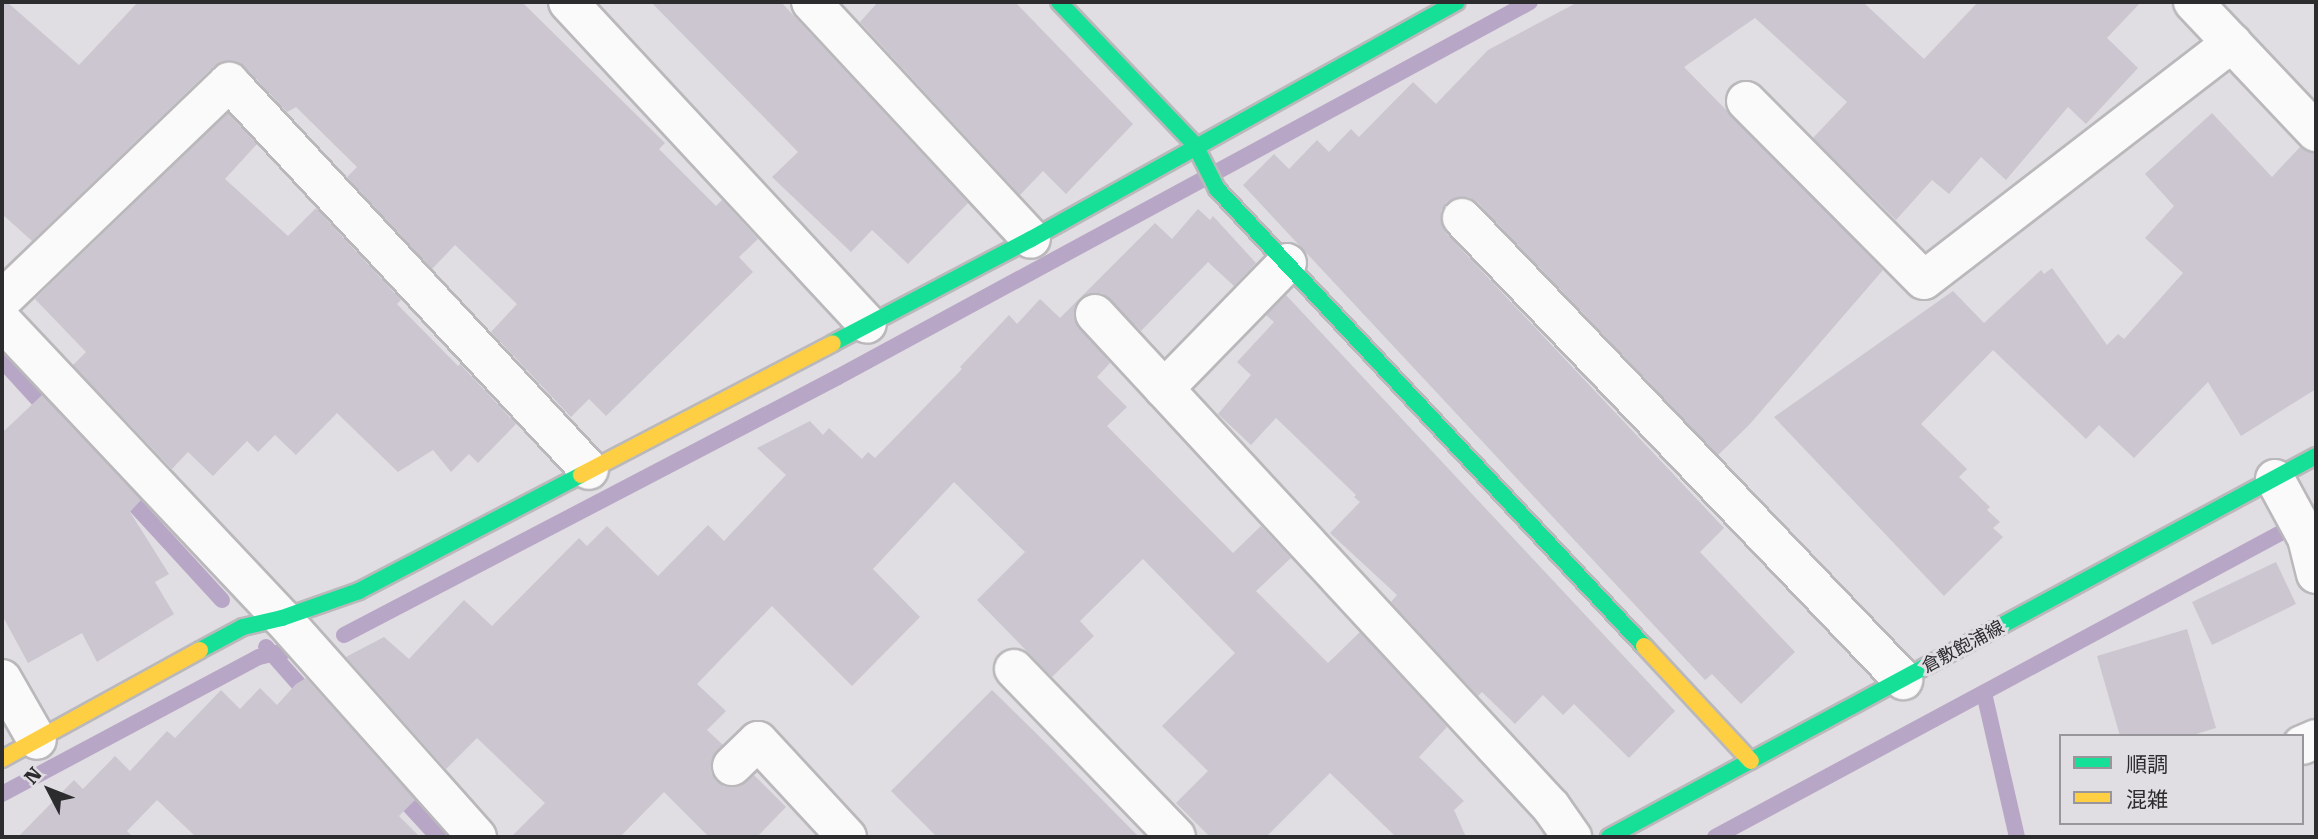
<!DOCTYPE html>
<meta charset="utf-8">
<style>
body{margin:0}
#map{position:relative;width:2318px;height:839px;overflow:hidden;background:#e0dee2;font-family:"Roboto Serif","Noto Sans JP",serif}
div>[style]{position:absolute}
.stream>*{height:16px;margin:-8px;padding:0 8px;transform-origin:8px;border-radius:8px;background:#b8a6c6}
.building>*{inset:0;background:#cbc6d0}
.roads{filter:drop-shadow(2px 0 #bab8bb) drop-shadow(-2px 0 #bab8bb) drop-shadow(0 2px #bab8bb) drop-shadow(0 -2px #bab8bb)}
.street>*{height:38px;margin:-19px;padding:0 19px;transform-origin:19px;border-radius:19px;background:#fafafb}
.fast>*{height:16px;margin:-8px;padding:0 8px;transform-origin:8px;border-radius:8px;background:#16e098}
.slow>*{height:16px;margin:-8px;padding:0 8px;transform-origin:8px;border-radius:8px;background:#ffcf43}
span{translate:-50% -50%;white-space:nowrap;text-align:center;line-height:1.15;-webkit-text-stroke:6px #e0dde3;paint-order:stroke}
.street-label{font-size:18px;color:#2c2b2d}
.frame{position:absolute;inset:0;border:4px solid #2c2b2d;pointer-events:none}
.legend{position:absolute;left:2059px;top:734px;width:245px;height:91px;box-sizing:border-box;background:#e0dde3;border:2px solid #98969a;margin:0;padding:9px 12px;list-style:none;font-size:21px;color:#2c2b2d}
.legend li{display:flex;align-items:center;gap:14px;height:35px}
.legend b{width:35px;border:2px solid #98969a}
.north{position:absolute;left:14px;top:755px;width:70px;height:70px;-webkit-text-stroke:5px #e0dde3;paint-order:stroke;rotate:312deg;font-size:19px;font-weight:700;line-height:28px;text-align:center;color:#2c2b2d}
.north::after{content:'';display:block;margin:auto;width:24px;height:32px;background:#2c2b2d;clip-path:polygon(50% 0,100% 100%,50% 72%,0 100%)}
</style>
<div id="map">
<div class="stream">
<i style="left:2px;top:360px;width:74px;rotate:47.7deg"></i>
<i style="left:122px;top:491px;width:148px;rotate:47.5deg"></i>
<i style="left:344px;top:635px;width:557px;rotate:-27.58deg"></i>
<i style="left:838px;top:377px;width:787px;rotate:-28.45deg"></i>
<i style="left:266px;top:647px;width:68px;rotate:48.6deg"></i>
<i style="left:1984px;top:693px;width:148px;rotate:77.1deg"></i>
<i style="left:395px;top:790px;width:64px;rotate:47.5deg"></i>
<i style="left:2px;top:794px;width:291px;rotate:-28.1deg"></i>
<i style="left:259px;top:657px;width:27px;rotate:-13deg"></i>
<i style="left:1715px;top:837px;width:682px;rotate:-28.26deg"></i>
</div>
<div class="building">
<i style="clip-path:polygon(2px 2px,7px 2px,79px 65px,138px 2px,522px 2px,665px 143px,659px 149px,716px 206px,722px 200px,758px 239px,739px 257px,753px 272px,606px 416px,589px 399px,571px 417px,491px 332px,517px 304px,455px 245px,432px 269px,347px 177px,357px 167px,296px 107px,287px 112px,245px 67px,235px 61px,223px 61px,214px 66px,32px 241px,2px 214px)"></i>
<i style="clip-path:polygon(651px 2px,781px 2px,968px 203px,908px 264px,872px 230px,851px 252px,772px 177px,798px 152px)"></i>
<i style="clip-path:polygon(878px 2px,1015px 2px,1133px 124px,1066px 194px,1043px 171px,1020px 195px,860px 22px)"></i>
<i style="clip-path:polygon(1578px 2px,1863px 2px,1924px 59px,1978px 2px,2141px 2px,2107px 38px,2138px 68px,2086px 124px,2068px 107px,2006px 180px,1981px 157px,1949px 194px,1932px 180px,1896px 220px,1813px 138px,1847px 102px,1755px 18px,1684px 67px,1883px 270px,1749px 425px,1718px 455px,1478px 203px,1469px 197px,1458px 197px,1447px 202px,1441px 211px,1441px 222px,1446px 233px,1724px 528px,1700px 552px,1795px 652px,1741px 704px,1712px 674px,1705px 680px,1243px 185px,1274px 154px,1289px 169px,1317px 140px,1329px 152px,1351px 129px,1359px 137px,1413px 82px,1436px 104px,1488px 50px)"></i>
<i style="clip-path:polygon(228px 113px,257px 144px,225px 179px,288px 236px,316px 208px,401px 300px,397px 304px,458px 366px,460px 364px,516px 424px,478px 463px,469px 454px,451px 472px,433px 450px,398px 472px,337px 413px,296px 455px,275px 435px,258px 452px,247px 441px,213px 476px,188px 452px,172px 469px,73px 365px,86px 352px,35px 299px)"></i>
<i style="clip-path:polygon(2212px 113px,2272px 177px,2300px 147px,2316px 153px,2316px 389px,2241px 436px,2208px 382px,2134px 458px,2099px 425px,2086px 439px,1993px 350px,1921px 424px,1967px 469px,1959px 477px,1990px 507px,1987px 510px,2000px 522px,1993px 528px,2003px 537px,1944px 596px,1774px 417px,1953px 291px,1984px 323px,2041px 270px,2044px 274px,2052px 268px,2107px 345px,2118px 334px,2124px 339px,2183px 273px,2145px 238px,2174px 206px,2145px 174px)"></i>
<i style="clip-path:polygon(1198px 209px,1210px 220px,1213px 216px,1256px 263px,1234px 286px,1208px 262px,1141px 331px,1102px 293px,1091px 293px,1081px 297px,1155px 223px,1172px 239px)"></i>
<i style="clip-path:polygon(1286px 295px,1675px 711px,1629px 758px,1574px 704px,1563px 715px,1543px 695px,1515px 724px,1482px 692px,1478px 696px,1391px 602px,1397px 595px,1330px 533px,1360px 502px,1354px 497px,1356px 495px,1276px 418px,1251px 445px,1218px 414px,1251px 375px,1237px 362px,1274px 322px,1266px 315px)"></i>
<i style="clip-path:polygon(1040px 299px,1060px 318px,1079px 299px,1074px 308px,1074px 319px,1110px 363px,1097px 377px,1127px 407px,1107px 426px,1233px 553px,1261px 526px,1291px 558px,1256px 591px,1328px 663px,1360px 632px,1447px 727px,1419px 757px,1464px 801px,1454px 810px,1466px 837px,1396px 837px,1330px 773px,1266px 837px,1210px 837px,1176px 803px,1208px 771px,1162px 726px,1235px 653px,1143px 559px,1080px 621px,1094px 636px,1052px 677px,977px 600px,1025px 552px,954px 482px,873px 569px,920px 617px,852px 686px,772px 606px,697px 684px,726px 711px,707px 730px,723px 745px,711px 761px,711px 772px,716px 781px,725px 787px,737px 787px,754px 775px,786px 807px,757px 837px,709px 837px,664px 792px,620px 837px,511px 837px,545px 803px,477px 738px,446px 769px,346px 657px,384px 637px,409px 659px,464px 600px,492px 626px,579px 538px,587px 546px,607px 526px,658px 576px,708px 525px,724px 541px,786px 475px,757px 448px,810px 421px,823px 435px,829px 428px,862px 459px,868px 452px,875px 458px,962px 369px,960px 367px,1009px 315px,1017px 324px)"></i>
<i style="clip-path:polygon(42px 395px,141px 500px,130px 512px,169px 574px,155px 582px,174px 614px,97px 662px,82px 633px,28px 663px,2px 615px,2px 433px)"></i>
<i style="clip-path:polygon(2276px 562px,2296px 604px,2212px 645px,2192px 602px)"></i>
<i style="clip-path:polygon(2187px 629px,2216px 728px,2190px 736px,2120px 736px,2097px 656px)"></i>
<i style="clip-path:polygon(306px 678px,415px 800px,399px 816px,420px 837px,196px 837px,157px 800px,127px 831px,133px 837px,18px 837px,74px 780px,83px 789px,115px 756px,130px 771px,167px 731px,175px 738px,221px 690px,240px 709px,260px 688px,277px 705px,296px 684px)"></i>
<i style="clip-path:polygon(992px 690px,1048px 745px,1139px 837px,937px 837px,891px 791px)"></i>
</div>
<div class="roads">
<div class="street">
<i style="left:568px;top:2px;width:439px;rotate:47.1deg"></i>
<i style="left:811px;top:2px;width:323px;rotate:47.1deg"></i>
<i style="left:2193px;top:2px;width:179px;rotate:46.6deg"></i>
<i style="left:1746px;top:101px;width:252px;rotate:45.2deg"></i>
<i style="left:1924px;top:280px;width:389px;rotate:-37.6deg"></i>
<i style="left:1462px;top:218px;width:639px;rotate:46.33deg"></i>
<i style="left:2px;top:300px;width:315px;rotate:-43.8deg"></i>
<i style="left:229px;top:82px;width:529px;rotate:47.14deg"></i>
<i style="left:1095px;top:314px;width:672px;rotate:47.23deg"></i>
<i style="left:1551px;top:807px;width:37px;rotate:55deg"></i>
<i style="left:2px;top:321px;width:408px;rotate:46.7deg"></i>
<i style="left:282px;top:618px;width:293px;rotate:48.3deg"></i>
<i style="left:1164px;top:389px;width:176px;rotate:-45.7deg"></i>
<i style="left:2275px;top:479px;width:67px;rotate:61.5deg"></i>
<i style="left:2307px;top:538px;width:37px;rotate:76deg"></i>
<i style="left:1014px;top:669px;width:233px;rotate:46deg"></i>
<i style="left:2px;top:679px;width:70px;rotate:60.2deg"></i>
<i style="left:2302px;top:745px;width:15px;rotate:-23deg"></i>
<i style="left:732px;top:766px;width:36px;rotate:-44deg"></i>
<i style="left:758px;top:741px;width:131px;rotate:47.2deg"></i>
</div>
<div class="fast">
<i style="left:1059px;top:2px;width:197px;rotate:46.4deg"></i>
<i style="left:1195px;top:145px;width:49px;rotate:63.4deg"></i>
<i style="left:1217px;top:189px;width:625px;rotate:46.94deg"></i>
<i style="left:833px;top:343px;width:224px;rotate:-27.7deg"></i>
<i style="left:1031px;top:239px;width:487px;rotate:-29.1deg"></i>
<i style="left:200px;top:650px;width:49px;rotate:-28.1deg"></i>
<i style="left:243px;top:627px;width:40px;rotate:-13deg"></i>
<i style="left:282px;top:618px;width:82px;rotate:-19.3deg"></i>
<i style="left:359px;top:591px;width:250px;rotate:-27.6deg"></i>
<i style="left:1609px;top:837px;width:803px;rotate:-28.32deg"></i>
</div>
<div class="slow">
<i style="left:581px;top:475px;width:284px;rotate:-27.6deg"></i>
<i style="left:1644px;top:646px;width:157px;rotate:47.1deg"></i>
<i style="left:2px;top:759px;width:226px;rotate:-28.8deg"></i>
</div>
</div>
<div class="street-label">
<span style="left:1963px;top:647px;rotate:-28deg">倉敷飽浦線</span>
</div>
<div class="frame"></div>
<ul class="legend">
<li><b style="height:9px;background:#16e098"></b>順調</li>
<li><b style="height:9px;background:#ffcf43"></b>混雑</li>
</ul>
<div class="north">N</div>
</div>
